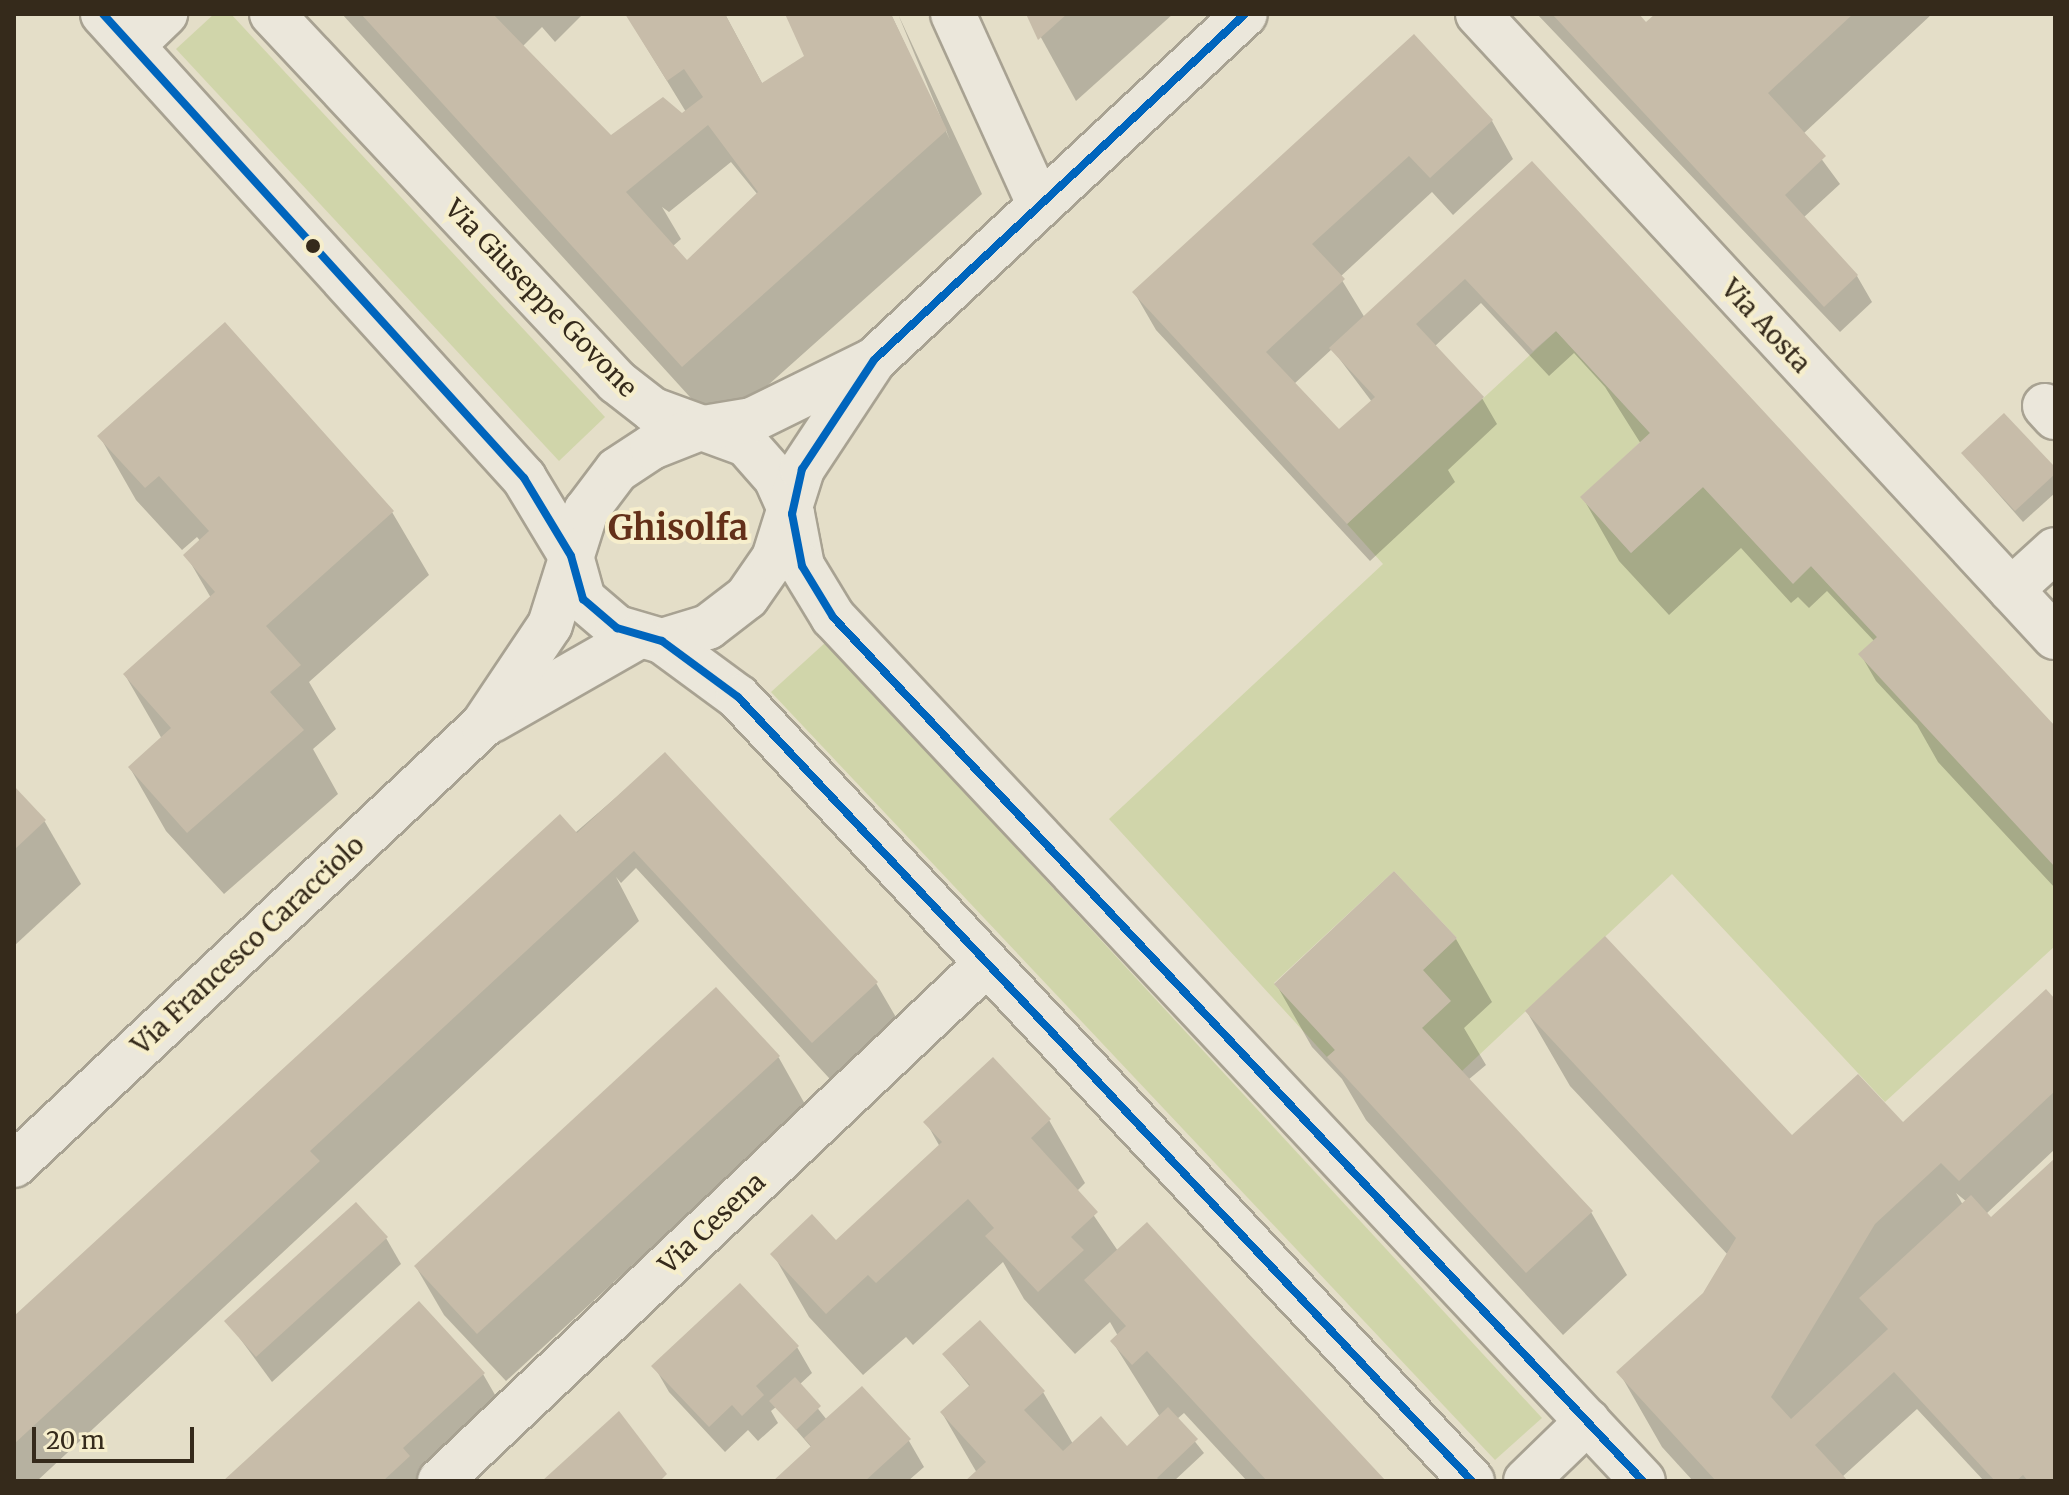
<!DOCTYPE html>
<style>
body{margin:0}
#map{position:relative;width:2069px;height:1495px;overflow:hidden;background:#e4dec8;font-family:Merriweather,serif}
div>[style]{position:absolute}
.green>*{inset:0;background:#d0d5aa}
.shadow>*{inset:0;background:#0003}
.building>*{inset:0;background:#c7bca9}
.roads{filter:drop-shadow(2px 0 #a8a292) drop-shadow(-2px 0 #a8a292) drop-shadow(0 2px #a8a292) drop-shadow(0 -2px #a8a292)}
.minor>*{height:44px;margin:-22px;padding:0 22px;transform-origin:22px;border-radius:22px;background:#ebe7db}
.bus-1>*{height:8px;margin:-4px;padding:0 4px;transform-origin:4px;border-radius:4px;background:#0065bd}
.dots>*{width:22px;height:22px;translate:-50% -50%;box-sizing:border-box;border:4px solid #f6eecc;border-radius:50%}
span{translate:-50% -50%;white-space:nowrap;text-align:center;line-height:1.15;-webkit-text-stroke:8px #f6eecc;paint-order:stroke}
.street-label{font-size:26px;color:#352a1b}
.district-label{font-size:34px;color:#633019;font-weight:700}
.frame{position:absolute;inset:0;border:16px solid #352a1b;pointer-events:none}
.scale{position:absolute;left:32px;top:1427px;width:162px;height:36px;box-sizing:border-box;border:4px solid #352a1b;border-top:0;padding-left:10px;font-size:24px;line-height:28px;white-space:nowrap;color:#352a1b;-webkit-text-stroke:6px #f6eecc;paint-order:stroke}
</style>
<div id="map">
<div class="green">
<i style="clip-path:polygon(214px 14px,231px 14px,605px 417px,559px 461px,176px 49px)"></i>
<i style="clip-path:polygon(1556px 331px,1650px 433px,1581px 497px,1631px 553px,1703px 487px,1793px 583px,1811px 566px,1877px 637px,2055px 867px,2055px 946px,1885px 1102px,1672px 874px,1462px 1071px,1422px 1028px,1423px 970px,1457px 938px,1394px 871px,1274px 983px,1335px 1050px,1327px 1057px,1109px 819px,1383px 564px,1347px 524px)"></i>
<i style="clip-path:polygon(826px 642px,1542px 1418px,1495px 1460px,771px 692px)"></i>
</div>
<div class="shadow">
<i style="clip-path:polygon(evenodd,342px 14px,583px 14px,555px 42px,542px 27px,523px 46px,620px 150px,686px 112px,626px 14px,725px 14px,763px 85px,810px 70px,788px 14px,891px 14px,950px 140px,898px 14px,982px 194px,719px 429px,342px 14px,731px 162px,758px 195px,687px 263px,673px 246px,681px 239px,662px 207px,669px 212px,731px 162px)"></i>
<i style="clip-path:polygon(1028px 14px,1173px 14px,1076px 101px)"></i>
<i style="clip-path:polygon(1537px 14px,1636px 14px,1646px 25px,1658px 14px,1932px 14px,1803px 134px,1840px 184px,1803px 218px,1857px 276px,1872px 302px,1840px 332px)"></i>
<i style="clip-path:polygon(evenodd,1414px 37px,1492px 121px,1513px 159px,1453px 215px,1432px 192px,1340px 277px,1365px 318px,1532px 164px,2055px 729px,2055px 888px,1938px 762px,1917px 725px,1876px 681px,1861px 655px,1875px 642px,1827px 591px,1809px 608px,1798px 597px,1791px 603px,1741px 548px,1669px 615px,1619px 561px,1583px 498px,1641px 444px,1605px 387px,1574px 353px,1549px 376px,1481px 303px,1434px 347px,1482px 398px,1497px 424px,1448px 470px,1455px 482px,1370px 561px,1156px 330px,1134px 292px,1414px 37px,1332px 349px,1372px 402px,1338px 432px,1294px 384px,1332px 349px)"></i>
<i style="clip-path:polygon(100px 437px,392px 512px,429px 575px,309px 682px,336px 729px,313px 749px,338px 794px,224px 894px,166px 831px,130px 768px,162px 739px,125px 675px,211px 598px,186px 555px,201px 542px,197px 537px,182px 550px,136px 500px)"></i>
<i style="clip-path:polygon(1963px 454px,2055px 470px,2055px 493px,2023px 522px)"></i>
<i style="clip-path:polygon(665px 755px,876px 983px,904px 1031px,840px 1090px,636px 868px,621px 883px,616px 877px,639px 921px,37px 1481px,14px 1481px,14px 1319px)"></i>
<i style="clip-path:polygon(14px 789px,45px 822px,81px 884px,14px 946px)"></i>
<i style="clip-path:polygon(1456px 939px,1492px 1002px,1464px 1028px,1486px 1065px,1468px 1080px,1591px 1212px,1627px 1275px,1563px 1335px,1366px 1120px,1342px 1079px,1312px 1047px,1276px 984px)"></i>
<i style="clip-path:polygon(716px 990px,779px 1058px,806px 1106px,506px 1381px,444px 1315px,416px 1267px)"></i>
<i style="clip-path:polygon(evenodd,2055px 1002px,2055px 1149px,1986px 1214px,1991px 1220px,2055px 1161px,2055px 1481px,1984px 1481px,1917px 1409px,1842px 1477px,1846px 1481px,1693px 1481px,1662px 1447px,1619px 1372px,1704px 1294px,1728px 1255px,1570px 1086px,1527px 1012px,1792px 1138px,1909px 1132px,2055px 1002px,1956px 1193px,1967px 1202px,1963px 1205px,1956px 1193px)"></i>
<i style="clip-path:polygon(1049px 1120px,1085px 1183px,1077px 1191px,1118px 1251px,1383px 1481px,1247px 1481px,1184px 1413px,1177px 1419px,1204px 1453px,1174px 1481px,968px 1481px,977px 1473px,942px 1413px,970px 1387px,944px 1355px,1043px 1392px,1073px 1444px,1128px 1448px,1160px 1417px,1112px 1341px,1118px 1336px,1110px 1322px,1075px 1354px,1024px 1299px,1003px 1262px,913px 1345px,906px 1337px,863px 1375px,809px 1317px,773px 1254px,836px 1243px,940px 1147px,926px 1122px)"></i>
<i style="clip-path:polygon(386px 1238px,401px 1264px,272px 1382px,227px 1321px)"></i>
<i style="clip-path:polygon(797px 1347px,812px 1373px,799px 1385px,827px 1420px,909px 1441px,924px 1467px,908px 1481px,776px 1481px,812px 1448px,776px 1407px,771px 1411px,778px 1423px,758px 1441px,748px 1430px,725px 1452px,669px 1392px,654px 1366px)"></i>
<i style="clip-path:polygon(483px 1374px,498px 1400px,419px 1474px,423px 1481px,226px 1481px)"></i>
</div>
<div class="building">
<i style="clip-path:polygon(evenodd,361px 14px,493px 14px,611px 135px,663px 97px,682px 113px,703px 97px,684px 69px,667px 81px,625px 14px,725px 14px,762px 83px,804px 56px,785px 14px,891px 14px,947px 130px,682px 367px,361px 14px,708px 125px,758px 192px,687px 260px,626px 192px,708px 125px)"></i>
<i style="clip-path:polygon(1026px 14px,1067px 14px,1038px 40px)"></i>
<i style="clip-path:polygon(1552px 14px,1639px 14px,1646px 22px,1655px 14px,1853px 14px,1768px 93px,1826px 156px,1785px 195px,1858px 275px,1824px 307px)"></i>
<i style="clip-path:polygon(1414px 34px,1493px 120px,1430px 178px,1409px 156px,1312px 244px,1345px 279px,1266px 352px,1339px 429px,1375px 397px,1329px 348px,1532px 161px,2055px 726px,2055px 867px,1858px 654px,1877px 637px,1811px 566px,1793px 584px,1703px 487px,1631px 553px,1580px 497px,1650px 433px,1556px 331px,1533px 351px,1465px 279px,1416px 324px,1484px 397px,1347px 524px,1132px 292px)"></i>
<i style="clip-path:polygon(225px 322px,394px 511px,266px 626px,301px 665px,270px 692px,304px 730px,187px 833px,128px 767px,171px 728px,123px 674px,215px 592px,183px 555px,209px 531px,159px 476px,145px 488px,97px 436px)"></i>
<i style="clip-path:polygon(2004px 413px,2055px 467px,2055px 474px,2015px 511px,1961px 453px)"></i>
<i style="clip-path:polygon(665px 752px,878px 982px,812px 1043px,634px 851px,310px 1151px,320px 1161px,14px 1444px,14px 1316px,560px 814px,577px 833px)"></i>
<i style="clip-path:polygon(14px 786px,46px 820px,14px 850px)"></i>
<i style="clip-path:polygon(1394px 871px,1457px 938px,1423px 970px,1451px 1001px,1422px 1028px,1593px 1211px,1526px 1273px,1327px 1057px,1335px 1050px,1274px 984px)"></i>
<i style="clip-path:polygon(1605px 936px,1792px 1135px,1858px 1074px,1903px 1122px,2046px 989px,2055px 999px,2055px 1091px,1959px 1181px,1941px 1163px,1875px 1224px,1771px 1397px,1791px 1419px,1888px 1329px,1859px 1298px,1971px 1195px,1991px 1217px,2055px 1158px,2055px 1481px,2028px 1481px,2023px 1475px,2016px 1481px,1995px 1481px,1894px 1372px,1815px 1445px,1848px 1481px,1716px 1481px,1616px 1372px,1703px 1293px,1736px 1238px,1525px 1011px)"></i>
<i style="clip-path:polygon(716px 987px,780px 1056px,477px 1334px,414px 1266px)"></i>
<i style="clip-path:polygon(993px 1057px,1051px 1119px,1031px 1138px,1098px 1212px,1071px 1237px,1084px 1250px,1038px 1292px,985px 1236px,994px 1228px,968px 1199px,876px 1283px,868px 1275px,826px 1314px,770px 1254px,812px 1214px,836px 1240px,942px 1142px,923px 1122px)"></i>
<i style="clip-path:polygon(356px 1202px,388px 1237px,256px 1357px,224px 1321px)"></i>
<i style="clip-path:polygon(1147px 1222px,1249px 1334px,1386px 1481px,1267px 1481px,1147px 1351px,1132px 1365px,1110px 1341px,1126px 1326px,1084px 1280px)"></i>
<i style="clip-path:polygon(740px 1283px,799px 1346px,756px 1386px,764px 1395px,742px 1416px,732px 1405px,709px 1427px,651px 1366px)"></i>
<i style="clip-path:polygon(419px 1301px,485px 1373px,403px 1448px,410px 1456px,383px 1481px,223px 1481px)"></i>
<i style="clip-path:polygon(980px 1320px,1045px 1391px,1024px 1410px,1063px 1451px,1101px 1416px,1127px 1446px,1168px 1407px,1198px 1439px,1157px 1478px,1160px 1481px,965px 1481px,986px 1462px,940px 1412px,970px 1385px,942px 1354px)"></i>
<i style="clip-path:polygon(795px 1377px,821px 1406px,796px 1430px,769px 1401px)"></i>
<i style="clip-path:polygon(862px 1386px,911px 1439px,865px 1481px,773px 1481px,811px 1446px,804px 1438px)"></i>
<i style="clip-path:polygon(619px 1411px,667px 1474px,660px 1481px,542px 1481px)"></i>
</div>
<div class="roads">
<div class="minor">
<i style="left:103px;top:14px;width:627px;rotate:47.78deg"></i>
<i style="left:524px;top:478px;width:91px;rotate:58.9deg"></i>
<i style="left:571px;top:556px;width:45px;rotate:74.4deg"></i>
<i style="left:583px;top:599px;width:45px;rotate:40.5deg"></i>
<i style="left:617px;top:628px;width:47px;rotate:16.1deg"></i>
<i style="left:662px;top:641px;width:94px;rotate:36.4deg"></i>
<i style="left:738px;top:697px;width:1074px;rotate:46.89deg"></i>
<i style="left:272px;top:14px;width:504px;rotate:46.85deg"></i>
<i style="left:617px;top:382px;width:46px;rotate:37.9deg"></i>
<i style="left:653px;top:410px;width:99px;rotate:20.1deg"></i>
<i style="left:746px;top:444px;width:45px;rotate:48.6deg"></i>
<i style="left:776px;top:478px;width:39px;rotate:66deg"></i>
<i style="left:792px;top:514px;width:53px;rotate:79.1deg"></i>
<i style="left:802px;top:566px;width:60px;rotate:58.7deg"></i>
<i style="left:833px;top:617px;width:1184px;rotate:46.85deg"></i>
<i style="left:953px;top:14px;width:209px;rotate:65.6deg"></i>
<i style="left:1478px;top:14px;width:849px;rotate:47.2deg"></i>
<i style="left:133px;top:45px;width:45px;rotate:-44.1deg"></i>
<i style="left:2045px;top:406px;width:15px;rotate:48deg"></i>
<i style="left:2011px;top:590px;width:59px;rotate:-42.3deg"></i>
<i style="left:662px;top:641px;width:48px;rotate:-16.9deg"></i>
<i style="left:708px;top:627px;width:49px;rotate:-37.6deg"></i>
<i style="left:747px;top:597px;width:47px;rotate:-55.3deg"></i>
<i style="left:774px;top:558px;width:93px;rotate:-72.5deg"></i>
<i style="left:802px;top:469px;width:131px;rotate:-56.6deg"></i>
<i style="left:874px;top:360px;width:507px;rotate:-43deg"></i>
<i style="left:492px;top:720px;width:169px;rotate:-29.7deg"></i>
<i style="left:14px;top:1165px;width:643px;rotate:-43.17deg"></i>
<i style="left:483px;top:725px;width:120px;rotate:-56.2deg"></i>
<i style="left:550px;top:625px;width:120px;rotate:-72.5deg"></i>
<i style="left:586px;top:511px;width:51px;rotate:-52.9deg"></i>
<i style="left:617px;top:470px;width:42px;rotate:-33.3deg"></i>
<i style="left:652px;top:447px;width:49px;rotate:-21.4deg"></i>
<i style="left:698px;top:429px;width:55px;rotate:-9.5deg"></i>
<i style="left:752px;top:420px;width:136px;rotate:-26.2deg"></i>
<i style="left:440px;top:1481px;width:751px;rotate:-43.43deg"></i>
<i style="left:1526px;top:1481px;width:86px;rotate:-44.1deg"></i>
</div>
</div>
<div class="bus-1">
<i style="left:103px;top:14px;width:627px;rotate:47.78deg"></i>
<i style="left:524px;top:478px;width:91px;rotate:58.9deg"></i>
<i style="left:571px;top:556px;width:45px;rotate:74.4deg"></i>
<i style="left:583px;top:599px;width:45px;rotate:40.5deg"></i>
<i style="left:617px;top:628px;width:47px;rotate:16.1deg"></i>
<i style="left:662px;top:641px;width:94px;rotate:36.4deg"></i>
<i style="left:738px;top:697px;width:1074px;rotate:46.89deg"></i>
<i style="left:1245px;top:14px;width:507px;rotate:137deg"></i>
<i style="left:874px;top:360px;width:131px;rotate:123.4deg"></i>
<i style="left:802px;top:469px;width:46px;rotate:102.5deg"></i>
<i style="left:792px;top:514px;width:53px;rotate:79.1deg"></i>
<i style="left:802px;top:566px;width:60px;rotate:58.7deg"></i>
<i style="left:833px;top:617px;width:1184px;rotate:46.85deg"></i>
</div>
<div class="dots">
<i style="left:313px;top:246px;background:#352a1b"></i>
</div>
<div class="street-label">
<span style="left:541px;top:298px;rotate:46deg">Via Giuseppe Govone</span>
<span style="left:1766px;top:326px;rotate:47deg">Via Aosta</span>
<span style="left:248px;top:945px;rotate:-43deg">Via Francesco Caracciolo</span>
<span style="left:712px;top:1223px;rotate:-43deg">Via Cesena</span>
</div>
<div class="district-label">
<span style="left:678px;top:529px">Ghisolfa</span>
</div>
<div class="frame"></div>
<div class="scale">20 m</div>
</div>
